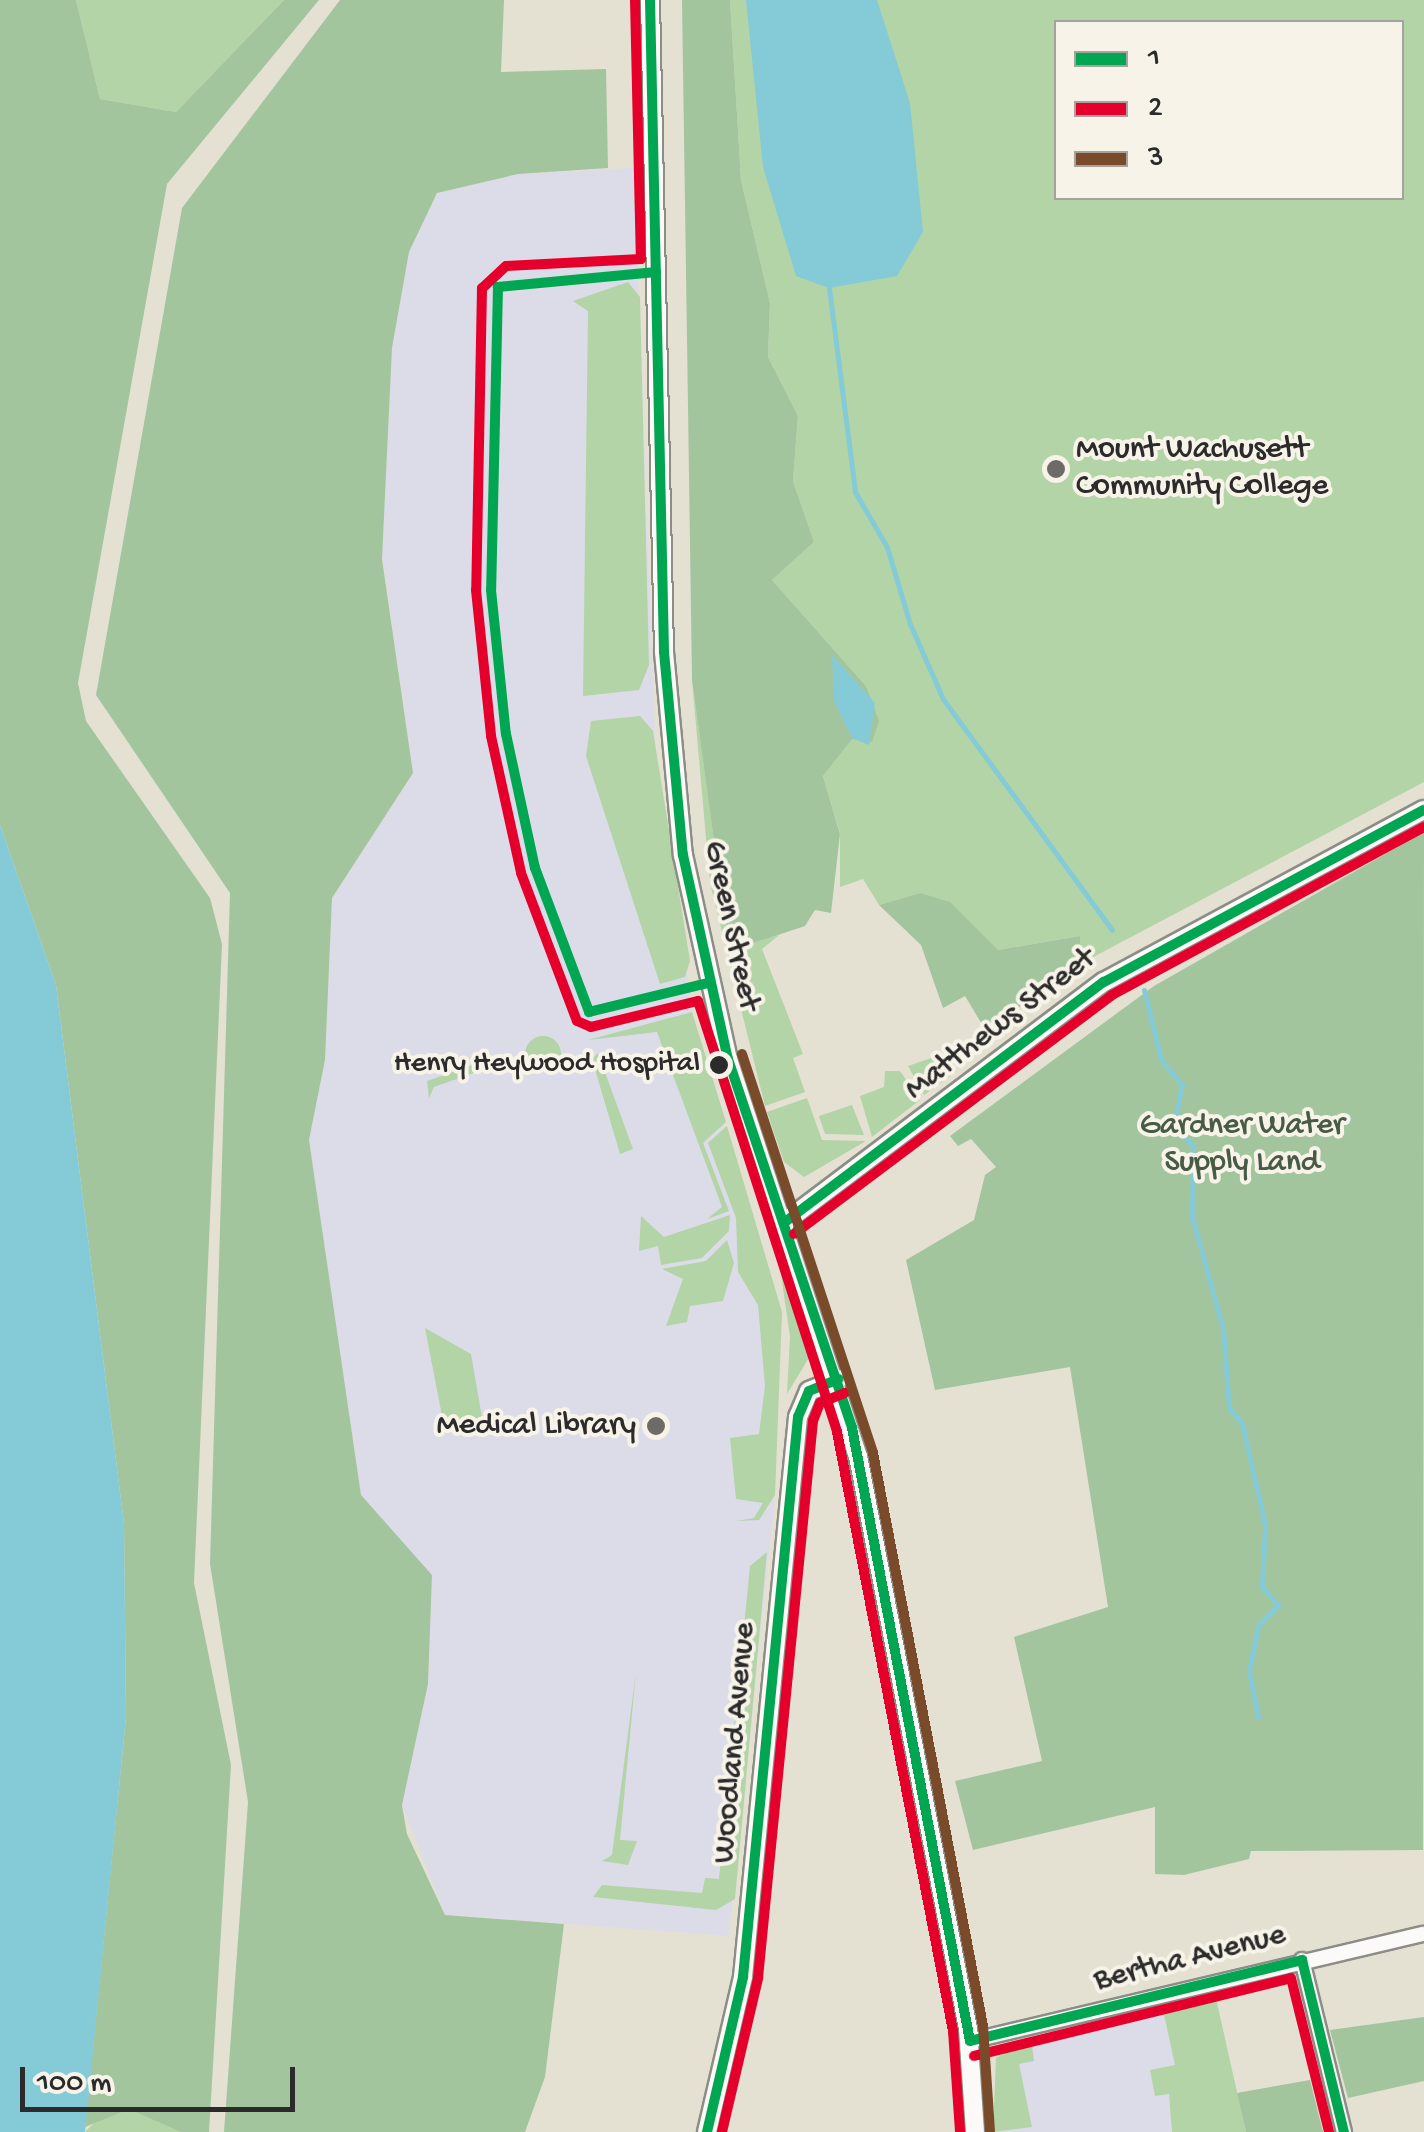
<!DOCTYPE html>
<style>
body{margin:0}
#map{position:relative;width:1424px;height:2132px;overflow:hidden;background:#e4e1d3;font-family:"Gochi Hand",sans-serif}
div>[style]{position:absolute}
.built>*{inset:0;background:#dcdce8}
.green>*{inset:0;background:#b2d4a6}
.round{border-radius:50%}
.forest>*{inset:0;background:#a3c59d}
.water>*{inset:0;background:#84cbd7}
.stream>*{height:5px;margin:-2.5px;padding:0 2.5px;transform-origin:2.5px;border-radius:2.5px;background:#84cbd7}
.roads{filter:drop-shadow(2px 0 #8d8c85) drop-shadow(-2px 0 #8d8c85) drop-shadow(0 2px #8d8c85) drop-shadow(0 -2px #8d8c85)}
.minor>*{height:14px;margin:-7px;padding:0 7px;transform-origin:7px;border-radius:7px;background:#fbfaf8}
.tertiary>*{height:18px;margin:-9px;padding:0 9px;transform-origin:9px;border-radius:9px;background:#fbfaf8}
.bus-1>*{height:10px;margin:-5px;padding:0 5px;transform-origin:5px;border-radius:5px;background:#00a651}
.bus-2>*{height:10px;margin:-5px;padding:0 5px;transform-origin:5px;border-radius:5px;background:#e4002b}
.bus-3>*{height:10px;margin:-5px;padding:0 5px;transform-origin:5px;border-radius:5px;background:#7a4b2a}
.dots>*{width:28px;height:28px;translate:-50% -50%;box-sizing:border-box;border:5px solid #f7f3e8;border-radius:50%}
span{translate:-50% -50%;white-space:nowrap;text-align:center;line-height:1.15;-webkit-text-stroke:8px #f7f3e8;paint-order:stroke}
.bus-label{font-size:30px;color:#2b2b2b}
.right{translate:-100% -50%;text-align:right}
.poi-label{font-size:32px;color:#2b2b2b}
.left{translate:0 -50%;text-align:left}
.street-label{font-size:32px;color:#2b2b2b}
.park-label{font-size:32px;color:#475b45}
.legend{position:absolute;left:1054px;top:20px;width:350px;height:180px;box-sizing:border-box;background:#f7f3e8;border:2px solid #a5a39c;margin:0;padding:12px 18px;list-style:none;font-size:30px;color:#2b2b2b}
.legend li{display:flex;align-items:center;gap:20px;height:50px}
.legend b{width:50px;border:2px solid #a5a39c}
.scale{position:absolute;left:20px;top:2067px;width:275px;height:45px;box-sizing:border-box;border:5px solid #2b2b2b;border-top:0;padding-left:12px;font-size:30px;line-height:35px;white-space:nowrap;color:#2b2b2b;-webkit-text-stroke:8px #f7f3e8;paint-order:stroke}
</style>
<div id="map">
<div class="built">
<i style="clip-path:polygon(634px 168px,656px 767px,693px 1015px,779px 1313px,774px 1505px,729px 1936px,445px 1915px,402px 1805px,428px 1684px,432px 1575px,361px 1496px,309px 1140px,325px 1060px,332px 898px,413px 773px,382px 554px,392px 348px,409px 252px,437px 193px,518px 174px)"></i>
<i style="clip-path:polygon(1215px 1994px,1246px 2132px,993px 2132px,1001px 2048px)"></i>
</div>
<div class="green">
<i style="clip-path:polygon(76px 0,284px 0,176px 112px,100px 99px)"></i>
<i style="clip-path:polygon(evenodd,730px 0,1424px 0,1424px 782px,1080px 964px,1080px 936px,998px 950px,920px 893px,879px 905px,863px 879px,840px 887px,840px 833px,823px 776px,852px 738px,866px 686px,772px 580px,814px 542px,793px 481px,798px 416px,768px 357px,770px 303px,741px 180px,730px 0,1056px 22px,1402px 22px,1402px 198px,1056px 198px,1056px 22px)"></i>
<i style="clip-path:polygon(628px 282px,640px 297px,649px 665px,639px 690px,583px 696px,588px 311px,573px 301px)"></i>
<i style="clip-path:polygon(692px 680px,729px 950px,779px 935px,762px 949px,803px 1054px,793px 1058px,805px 1092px,765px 1106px,710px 883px)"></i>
<i style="clip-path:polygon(640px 716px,653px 731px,690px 961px,685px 977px,660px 984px,586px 756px,591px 721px)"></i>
<i style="clip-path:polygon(692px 1012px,726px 1122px,703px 1143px,729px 1211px,707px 1219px,722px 1207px,657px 1032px,588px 1040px)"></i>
<i class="round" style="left:525px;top:1036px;width:36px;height:36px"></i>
<i style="clip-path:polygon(949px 1052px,956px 1072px,924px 1095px,908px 1066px)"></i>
<i style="clip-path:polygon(598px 1053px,633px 1149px,620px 1154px,592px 1059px)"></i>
<i style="clip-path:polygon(493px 1058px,499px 1064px,434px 1087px,429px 1098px,427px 1081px)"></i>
<i style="clip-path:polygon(885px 1071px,900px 1071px,920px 1100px,872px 1137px,860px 1096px,884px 1087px)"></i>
<i style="clip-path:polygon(807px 1098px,822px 1140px,866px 1141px,804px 1177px,784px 1162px,767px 1112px)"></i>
<i style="clip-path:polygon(852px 1105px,864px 1135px,825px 1134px,819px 1116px)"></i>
<i style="clip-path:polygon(727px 1126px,782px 1312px,775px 1495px,759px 1520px,736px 1521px,754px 1518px,763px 1503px,736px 1499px,730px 1438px,759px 1434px,765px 1386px,758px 1305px,738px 1272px,736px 1218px,708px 1143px)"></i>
<i style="clip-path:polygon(730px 1215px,729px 1231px,702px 1258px,661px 1265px,658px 1246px,639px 1251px,641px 1216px,664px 1237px)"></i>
<i style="clip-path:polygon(727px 1240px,734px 1263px,723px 1301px,690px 1306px,687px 1322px,666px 1326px,683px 1279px,662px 1269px,706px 1261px)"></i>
<i style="clip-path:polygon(779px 1260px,816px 1346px,787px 1394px,790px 1337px)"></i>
<i style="clip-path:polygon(425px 1328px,471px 1354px,483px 1423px,443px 1421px)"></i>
<i style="clip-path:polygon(767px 1552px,735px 1899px,716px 1910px,593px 1897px,602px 1885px,702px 1893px,705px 1878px,719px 1879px,750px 1566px)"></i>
<i style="clip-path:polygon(636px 1672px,620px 1840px,637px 1841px,628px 1865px,602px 1861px,612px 1855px)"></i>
<i style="clip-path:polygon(1215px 1994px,1246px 2132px,1172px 2132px,1169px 2094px,1155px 2096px,1150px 2070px,1175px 2065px,1163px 2010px,1146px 2011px)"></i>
<i style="clip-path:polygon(1031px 2038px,1034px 2061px,1019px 2064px,1032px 2127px,993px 2132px,996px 2058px)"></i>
<i style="clip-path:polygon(129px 2108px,153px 2115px,181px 2132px,85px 2132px,103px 2114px)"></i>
</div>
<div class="forest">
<i style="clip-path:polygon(0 0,76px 0,100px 99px,176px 112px,284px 0,319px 0,167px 184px,78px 683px,86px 721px,210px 898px,222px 944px,194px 1583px,231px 1765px,209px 2132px,181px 2132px,129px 2109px,85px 2127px,126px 1717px,124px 1524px,56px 985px,0 825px)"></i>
<i style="clip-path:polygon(340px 0,504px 0,501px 72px,606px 69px,608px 168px,518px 174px,437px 193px,409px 252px,392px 348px,382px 559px,413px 773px,332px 898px,325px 1060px,309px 1140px,361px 1495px,432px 1575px,428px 1684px,402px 1805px,407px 1834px,445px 1915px,564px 1924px,545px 2077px,525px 2132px,224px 2132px,248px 1802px,210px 1564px,230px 893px,96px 695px,182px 208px)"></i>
<i style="clip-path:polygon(682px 0,730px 0,741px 180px,770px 303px,768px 357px,798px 416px,793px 481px,814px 542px,772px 580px,866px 686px,879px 721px,872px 742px,852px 739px,823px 776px,840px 834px,831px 913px,815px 910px,805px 926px,729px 951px,692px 680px)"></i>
<i style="clip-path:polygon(1424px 832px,1423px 1850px,1251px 1851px,1249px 1859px,1184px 1875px,1155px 1874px,1155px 1807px,973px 1850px,955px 1781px,1042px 1761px,1014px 1637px,1108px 1607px,1070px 1367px,935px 1390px,906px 1260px,974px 1220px,985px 1175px,996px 1167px,971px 1139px,958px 1146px,950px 1136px,1154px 986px)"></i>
<i style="clip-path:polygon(920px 893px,950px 902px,998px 950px,1080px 936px,1080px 964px,986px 1031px,965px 996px,943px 1008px,921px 945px,879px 905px)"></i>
<i style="clip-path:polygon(1424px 2017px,1424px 2081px,1348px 2098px,1330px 2030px)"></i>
<i style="clip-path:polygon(1310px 2080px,1323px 2132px,1246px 2132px,1237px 2093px)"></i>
</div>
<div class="water">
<i style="clip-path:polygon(746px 0,877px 0,910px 103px,923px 232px,897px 276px,829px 288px,796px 276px,763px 167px)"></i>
<i style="clip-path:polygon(832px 655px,875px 703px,869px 745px,852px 738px,834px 701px)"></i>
<i style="clip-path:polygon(0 825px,56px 985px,124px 1524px,126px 1717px,85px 2132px,0 2132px)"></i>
</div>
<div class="stream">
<i style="left:829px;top:288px;width:206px;rotate:82.7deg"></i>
<i style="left:855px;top:492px;width:64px;rotate:59.8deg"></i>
<i style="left:887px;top:547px;width:80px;rotate:73.4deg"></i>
<i style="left:910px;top:624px;width:82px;rotate:66.3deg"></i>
<i style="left:943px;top:699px;width:286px;rotate:53.8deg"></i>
<i style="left:1144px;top:990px;width:72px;rotate:76.3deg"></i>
<i style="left:1161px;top:1060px;width:33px;rotate:50deg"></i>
<i style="left:1182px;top:1085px;width:41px;rotate:101.3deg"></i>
<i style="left:1174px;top:1125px;width:28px;rotate:48deg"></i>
<i style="left:1193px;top:1146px;width:71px;rotate:90.8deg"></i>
<i style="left:1192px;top:1217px;width:116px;rotate:74.5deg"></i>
<i style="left:1223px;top:1329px;width:79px;rotate:85.7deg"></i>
<i style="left:1229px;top:1408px;width:20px;rotate:49deg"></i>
<i style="left:1242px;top:1423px;width:105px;rotate:77.3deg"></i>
<i style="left:1265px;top:1525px;width:62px;rotate:92.8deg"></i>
<i style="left:1262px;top:1587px;width:24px;rotate:48deg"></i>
<i style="left:1278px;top:1605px;width:29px;rotate:134deg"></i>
<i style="left:1258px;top:1626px;width:46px;rotate:101.3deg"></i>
<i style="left:1249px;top:1671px;width:47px;rotate:78.9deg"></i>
</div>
<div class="roads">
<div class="minor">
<i style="left:1302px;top:1960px;width:177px;rotate:76.3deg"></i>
<i style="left:970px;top:2041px;width:466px;rotate:-13.3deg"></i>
</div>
<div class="tertiary">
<i style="left:650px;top:0;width:652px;rotate:88.77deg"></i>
<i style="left:664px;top:652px;width:204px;rotate:84.7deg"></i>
<i style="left:683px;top:855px;width:209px;rotate:77.6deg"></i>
<i style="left:728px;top:1059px;width:418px;rotate:71.9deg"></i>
<i style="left:858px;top:1456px;width:583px;rotate:79.13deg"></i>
<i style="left:968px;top:2029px;width:103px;rotate:86.1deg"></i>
<i style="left:785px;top:1222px;width:399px;rotate:-37deg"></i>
<i style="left:1104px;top:982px;width:363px;rotate:-28.3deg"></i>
<i style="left:707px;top:2132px;width:159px;rotate:-76.9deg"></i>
<i style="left:743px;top:1977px;width:563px;rotate:-84.39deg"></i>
<i style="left:798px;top:1417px;width:28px;rotate:-67deg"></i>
<i style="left:809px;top:1391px;width:32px;rotate:-22deg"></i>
</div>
</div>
<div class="bus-1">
<i style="left:650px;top:0;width:652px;rotate:88.77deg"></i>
<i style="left:664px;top:652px;width:204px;rotate:84.7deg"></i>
<i style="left:683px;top:855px;width:209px;rotate:77.6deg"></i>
<i style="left:728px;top:1059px;width:389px;rotate:71.4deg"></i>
<i style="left:852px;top:1428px;width:624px;rotate:79.1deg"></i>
<i style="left:970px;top:2041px;width:342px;rotate:-13.7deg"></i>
<i style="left:1302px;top:1960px;width:177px;rotate:76.3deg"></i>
<i style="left:656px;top:272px;width:159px;rotate:174.6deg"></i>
<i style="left:498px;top:287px;width:303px;rotate:91.3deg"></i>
<i style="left:491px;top:590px;width:145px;rotate:84.1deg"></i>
<i style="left:506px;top:734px;width:137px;rotate:77.8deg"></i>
<i style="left:535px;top:868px;width:154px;rotate:69.4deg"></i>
<i style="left:589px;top:1012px;width:122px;rotate:-13.7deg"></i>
<i style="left:785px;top:1222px;width:399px;rotate:-37deg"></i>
<i style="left:1104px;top:982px;width:363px;rotate:-28.3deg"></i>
<i style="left:707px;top:2132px;width:159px;rotate:-76.9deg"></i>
<i style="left:743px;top:1977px;width:563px;rotate:-84.39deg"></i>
<i style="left:798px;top:1417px;width:28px;rotate:-67deg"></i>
<i style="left:809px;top:1391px;width:32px;rotate:-22deg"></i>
</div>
<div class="bus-2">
<i style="left:635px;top:0;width:259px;rotate:88.7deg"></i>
<i style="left:641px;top:259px;width:135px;rotate:177deg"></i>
<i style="left:506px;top:266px;width:33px;rotate:137deg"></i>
<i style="left:482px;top:288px;width:302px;rotate:91.1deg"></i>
<i style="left:476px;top:590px;width:147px;rotate:84.1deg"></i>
<i style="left:491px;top:736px;width:140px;rotate:77.6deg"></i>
<i style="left:521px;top:873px;width:158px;rotate:69.3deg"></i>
<i style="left:577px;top:1021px;width:15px;rotate:23deg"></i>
<i style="left:591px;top:1027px;width:110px;rotate:-13.7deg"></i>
<i style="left:698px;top:1001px;width:453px;rotate:72.1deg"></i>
<i style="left:837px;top:1432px;width:610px;rotate:79.04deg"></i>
<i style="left:953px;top:2031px;width:101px;rotate:86deg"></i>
<i style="left:794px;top:1234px;width:398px;rotate:-36.9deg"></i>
<i style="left:1112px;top:995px;width:354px;rotate:-28.3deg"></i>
<i style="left:974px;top:2056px;width:326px;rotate:-13.8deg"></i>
<i style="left:1291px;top:1978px;width:159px;rotate:76.1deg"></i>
<i style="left:722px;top:2132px;width:158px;rotate:-76.8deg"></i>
<i style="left:758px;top:1978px;width:560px;rotate:-84.36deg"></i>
<i style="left:813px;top:1421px;width:19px;rotate:-69deg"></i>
<i style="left:820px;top:1403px;width:27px;rotate:-22deg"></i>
</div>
<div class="bus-3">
<i style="left:742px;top:1054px;width:420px;rotate:71.8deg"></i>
<i style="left:873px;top:1453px;width:583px;rotate:79.13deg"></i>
<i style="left:983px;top:2026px;width:105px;rotate:86.2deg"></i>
</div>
<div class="dots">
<i style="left:1056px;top:469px;background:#6c6b66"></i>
<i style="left:719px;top:1065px;background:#2b2b2b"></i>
<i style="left:656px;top:1426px;background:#6c6b66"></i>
</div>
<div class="bus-label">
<span class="right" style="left:700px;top:1065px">Henry Heywood Hospital</span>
</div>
<div class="poi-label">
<span class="left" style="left:1076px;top:469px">Mount Wachusett<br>Community College</span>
<span class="right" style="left:636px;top:1426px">Medical Library</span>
</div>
<div class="street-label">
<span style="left:730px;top:926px;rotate:78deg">Green Street</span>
<span style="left:1001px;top:1025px;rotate:-37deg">Matthews Street</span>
<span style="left:736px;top:1743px;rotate:-85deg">Woodland Avenue</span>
<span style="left:1190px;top:1959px;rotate:-14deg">Bertha Avenue</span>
</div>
<div class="park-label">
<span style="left:1242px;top:1145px">Gardner Water<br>Supply Land</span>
</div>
<ul class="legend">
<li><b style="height:12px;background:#00a651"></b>1</li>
<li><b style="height:12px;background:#e4002b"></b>2</li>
<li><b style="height:12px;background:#7a4b2a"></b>3</li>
</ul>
<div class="scale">100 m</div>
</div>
